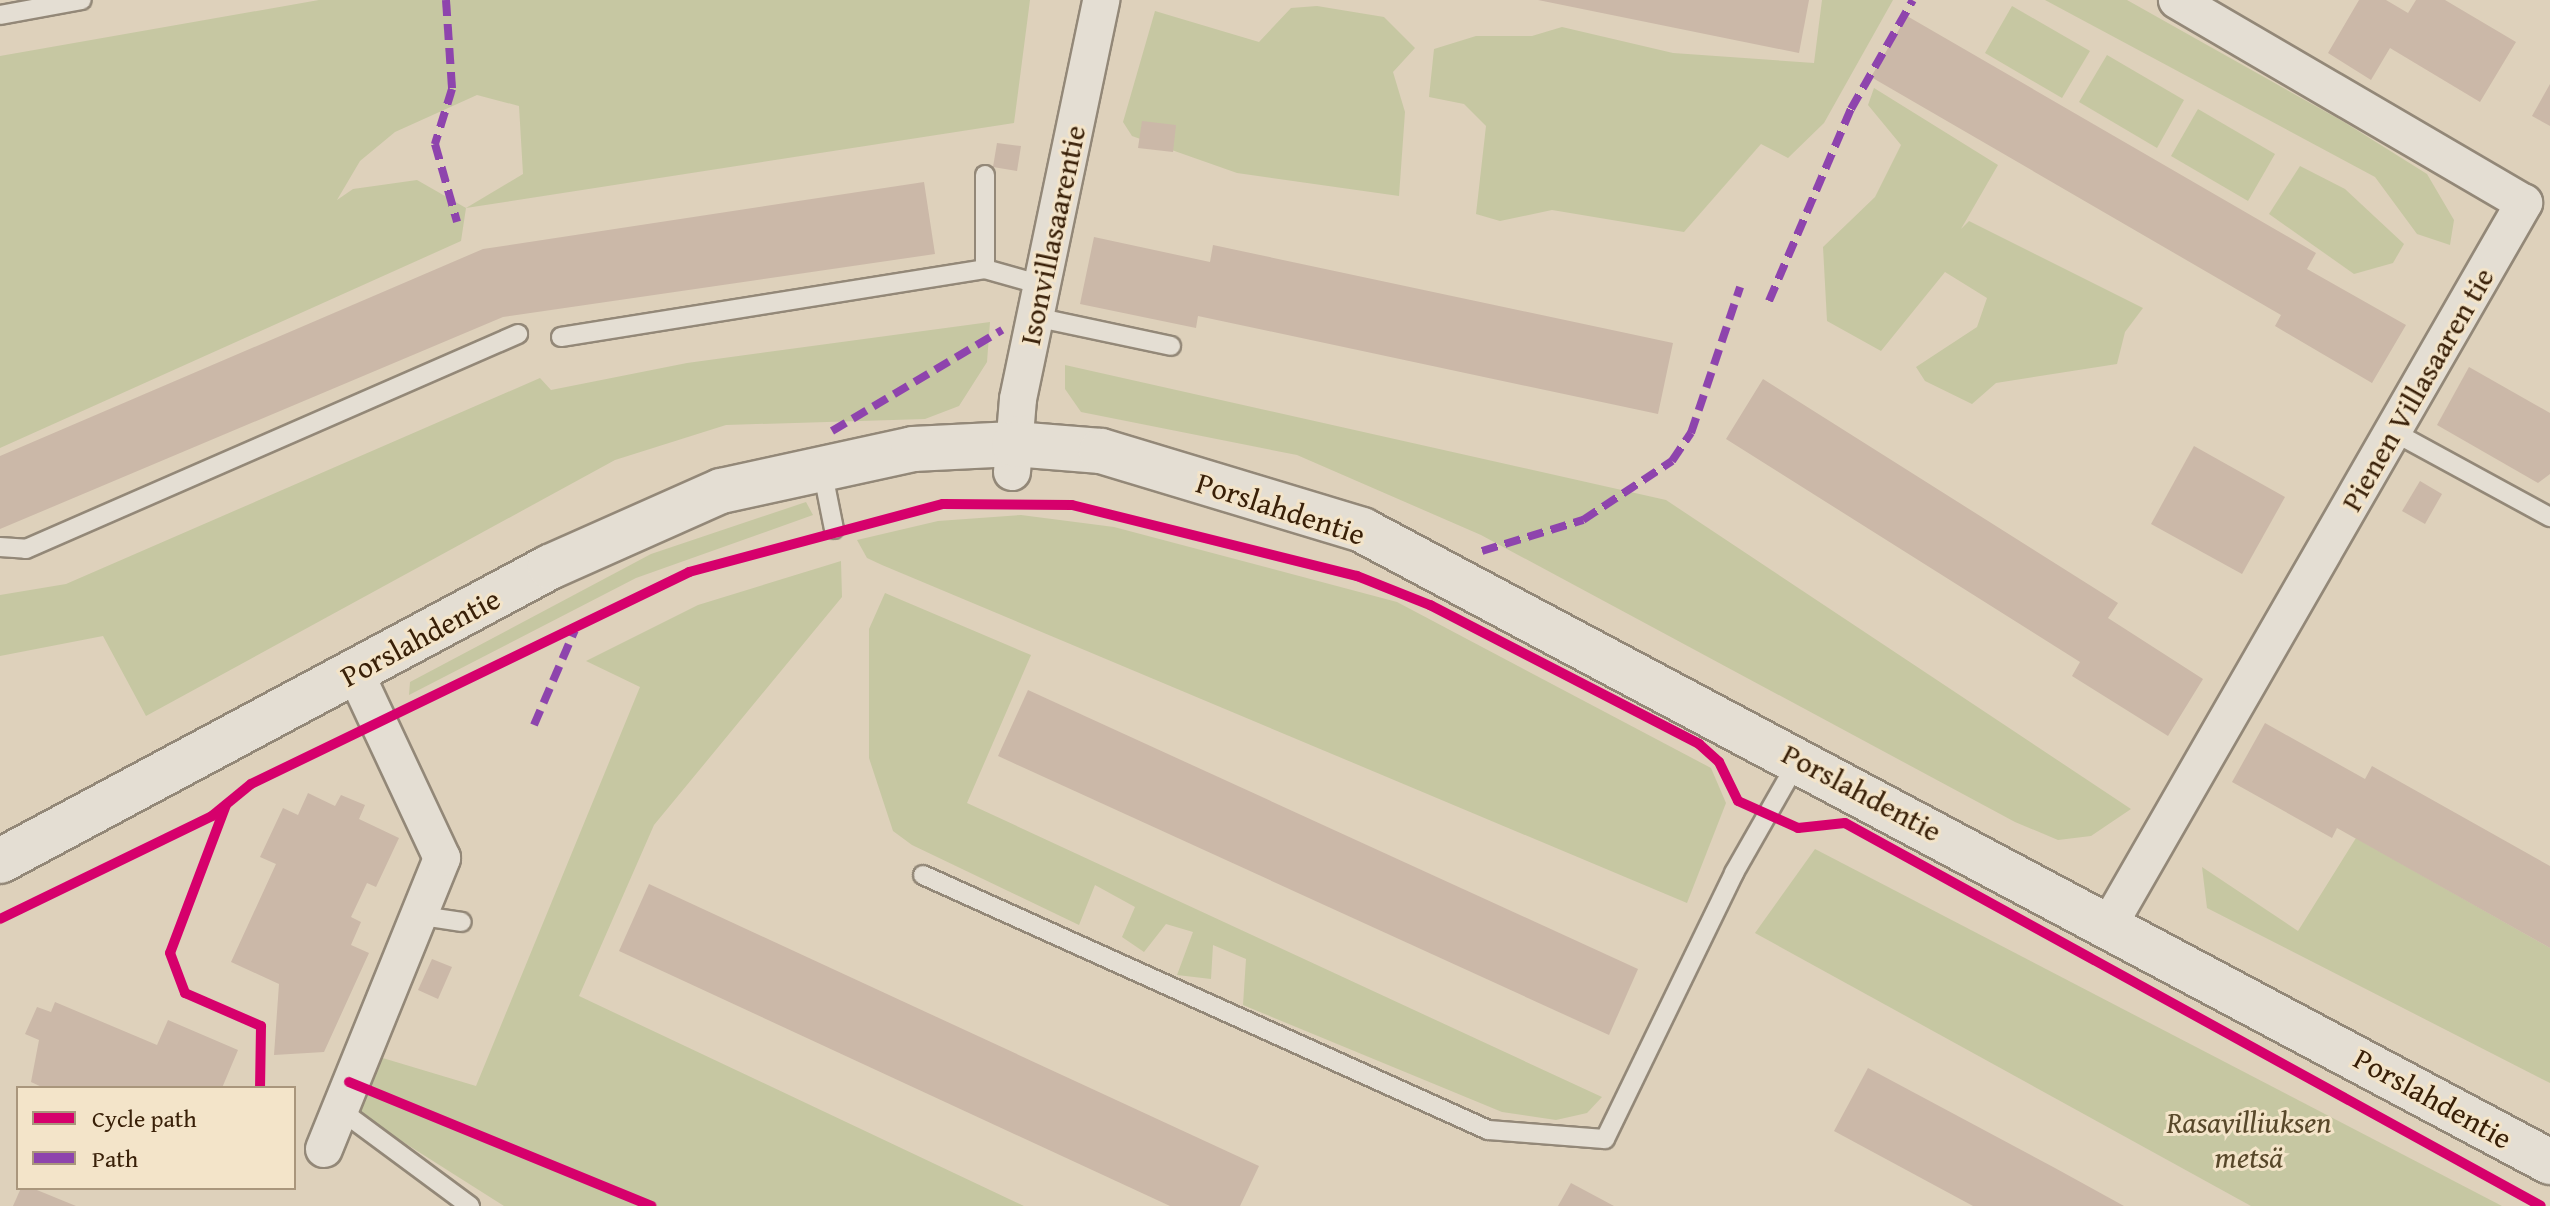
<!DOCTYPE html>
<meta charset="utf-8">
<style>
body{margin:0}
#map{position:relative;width:2550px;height:1206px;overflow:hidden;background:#ded1bb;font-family:"Gentium Book Plus",serif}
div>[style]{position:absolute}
.green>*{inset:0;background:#c6c7a2}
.building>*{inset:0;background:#cbb8a8}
.roads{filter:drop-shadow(2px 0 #938878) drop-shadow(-2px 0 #938878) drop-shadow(0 2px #938878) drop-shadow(0 -2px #938878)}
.lane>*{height:18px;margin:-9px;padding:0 9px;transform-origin:9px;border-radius:9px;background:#e4ded3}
.street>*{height:36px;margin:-18px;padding:0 18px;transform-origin:18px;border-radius:18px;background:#e4ded3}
.secondary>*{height:44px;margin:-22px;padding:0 22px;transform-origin:22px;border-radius:22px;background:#e4ded3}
.quiet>*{height:8px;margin-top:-4px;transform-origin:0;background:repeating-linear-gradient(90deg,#8e44ad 0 16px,transparent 0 24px)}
.cycleway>*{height:10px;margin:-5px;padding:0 5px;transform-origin:5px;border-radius:5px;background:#d6006c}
span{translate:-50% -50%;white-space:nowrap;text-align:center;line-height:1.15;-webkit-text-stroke:6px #f3e4c9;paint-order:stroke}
.street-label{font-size:30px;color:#392008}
.park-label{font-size:30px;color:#58482a;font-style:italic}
.legend{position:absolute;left:16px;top:1086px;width:280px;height:104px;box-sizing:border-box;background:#f3e4c9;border:2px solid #a9967c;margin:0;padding:10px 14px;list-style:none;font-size:24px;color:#392008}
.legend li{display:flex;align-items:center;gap:16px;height:40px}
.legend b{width:40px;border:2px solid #a9967c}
</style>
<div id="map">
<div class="green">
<i style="clip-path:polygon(evenodd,319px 0,1030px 0,1014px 123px,466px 208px,461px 241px,0 448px,0 56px,319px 0,477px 95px,519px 106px,523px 174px,466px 208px,417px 180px,353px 189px,337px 200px,360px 161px,395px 132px,477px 95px)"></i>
<i style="clip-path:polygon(1822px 0,1893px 0,1824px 123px,1788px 158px,1761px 144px,1684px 232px,1552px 210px,1500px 221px,1476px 214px,1486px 126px,1464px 104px,1429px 97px,1434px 49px,1476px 36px,1532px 36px,1562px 27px,1673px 53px,1814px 63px)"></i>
<i style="clip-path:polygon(2045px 0,2127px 0,2344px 122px,2427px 174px,2454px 220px,2450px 245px,2417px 234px,2375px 177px)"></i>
<i style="clip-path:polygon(1317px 6px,1384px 17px,1415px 48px,1393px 72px,1405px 112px,1399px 196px,1237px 173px,1132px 136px,1123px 122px,1155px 11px,1259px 42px,1291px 8px)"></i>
<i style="clip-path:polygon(2012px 6px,2090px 51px,2062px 98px,1985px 53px)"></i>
<i style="clip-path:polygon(2107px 55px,2184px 100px,2157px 148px,2079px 102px)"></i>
<i style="clip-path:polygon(1874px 88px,1998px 165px,1961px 229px,1969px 221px,2143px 308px,2125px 332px,2117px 364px,1996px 383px,1972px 404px,1925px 381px,1916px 367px,1977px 327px,1987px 298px,1945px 272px,1881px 351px,1827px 321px,1823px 247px,1875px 197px,1901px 145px,1868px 105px)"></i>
<i style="clip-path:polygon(2198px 109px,2275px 154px,2248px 201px,2171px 156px)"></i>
<i style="clip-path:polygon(2300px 166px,2345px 189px,2404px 244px,2393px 263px,2354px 274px,2269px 214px)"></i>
<i style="clip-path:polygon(990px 322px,987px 362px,959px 406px,925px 419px,726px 425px,615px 460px,146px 716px,103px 636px,0 656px,0 595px,66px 584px,540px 378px,551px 390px,687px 363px)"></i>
<i style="clip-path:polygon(1065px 365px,1666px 500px,2131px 809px,2091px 836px,2058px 840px,2015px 822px,1481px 535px,1297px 455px,1081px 412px,1065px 389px)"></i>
<i style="clip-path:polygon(806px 502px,813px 515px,636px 578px,409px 695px,410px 682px,651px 554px)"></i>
<i style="clip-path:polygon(1021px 515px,1114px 527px,1397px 602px,1711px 768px,1726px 803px,1687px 903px,882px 565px,867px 558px,857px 540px,938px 521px)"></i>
<i style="clip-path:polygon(841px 561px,842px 597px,654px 825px,579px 996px,1024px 1206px,504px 1206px,351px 1109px,376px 1056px,476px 1086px,640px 687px,586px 661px,698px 605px)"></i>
<i style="clip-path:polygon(885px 593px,1031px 655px,967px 803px,1602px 1097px,1587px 1113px,1556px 1120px,1502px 1112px,1243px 1005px,1246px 959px,1213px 945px,1211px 979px,1177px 975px,1193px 932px,1166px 924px,1144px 952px,1122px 937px,1135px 907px,1095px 885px,1079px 925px,912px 845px,893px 831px,869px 758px,869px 629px)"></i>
<i style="clip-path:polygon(2356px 838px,2550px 948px,2550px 1083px,2207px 908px,2202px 867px,2298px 931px)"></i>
<i style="clip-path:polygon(1815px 849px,2502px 1206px,2251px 1206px,1755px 933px)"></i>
</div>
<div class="building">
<i style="clip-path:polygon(1538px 0,1809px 0,1799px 53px)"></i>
<i style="clip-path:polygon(2359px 0,2386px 0,2408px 13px,2416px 0,2445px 0,2516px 42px,2480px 102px,2390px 48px,2371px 80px,2328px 53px)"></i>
<i style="clip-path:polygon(1907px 16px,2316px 253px,2307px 269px,2406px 325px,2372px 383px,2275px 326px,2281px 315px,1871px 77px)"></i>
<i style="clip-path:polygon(2550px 84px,2550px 126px,2532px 116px)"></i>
<i style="clip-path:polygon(1142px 121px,1176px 125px,1173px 152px,1138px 148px)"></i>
<i style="clip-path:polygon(997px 143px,1021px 146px,1017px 171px,993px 167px)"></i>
<i style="clip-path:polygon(924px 182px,935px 254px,503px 317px,0 529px,0 456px,483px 249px)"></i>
<i style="clip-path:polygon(1094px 237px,1210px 262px,1213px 245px,1673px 343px,1658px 414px,1198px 316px,1196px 328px,1080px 304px)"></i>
<i style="clip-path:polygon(2469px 367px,2550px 413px,2550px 474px,2538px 483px,2437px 425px)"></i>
<i style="clip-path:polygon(1763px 379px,2118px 603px,2108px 618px,2203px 679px,2168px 736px,2072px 676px,2080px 662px,1726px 439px)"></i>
<i style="clip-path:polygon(2194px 446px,2285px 497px,2242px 574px,2151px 524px)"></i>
<i style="clip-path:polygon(2420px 481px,2442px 494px,2425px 524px,2402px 511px)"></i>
<i style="clip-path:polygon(1028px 690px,1638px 969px,1609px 1035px,998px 756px)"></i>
<i style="clip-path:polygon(2265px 723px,2365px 779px,2372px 766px,2550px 866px,2550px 948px,2337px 828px,2332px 838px,2232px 782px)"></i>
<i style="clip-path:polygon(308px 793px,335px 806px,341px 795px,365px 805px,359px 819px,399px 838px,376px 887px,367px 883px,351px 917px,361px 922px,351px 945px,369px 953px,324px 1052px,274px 1055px,279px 984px,231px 962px,276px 864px,260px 857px,283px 808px,298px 815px)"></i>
<i style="clip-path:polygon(649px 884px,1259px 1166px,1240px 1206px,1170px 1206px,619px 951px)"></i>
<i style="clip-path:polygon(432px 959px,452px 967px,438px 999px,418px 990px)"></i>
<i style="clip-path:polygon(55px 1002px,157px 1045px,168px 1020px,238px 1050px,222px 1088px,44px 1088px,31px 1082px,39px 1040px,25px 1034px,37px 1007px,51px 1012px)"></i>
<i style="clip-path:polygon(1868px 1068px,2055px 1168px,2124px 1206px,1973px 1206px,1834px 1131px)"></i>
<i style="clip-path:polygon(1571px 1183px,1614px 1206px,1558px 1206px)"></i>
<i style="clip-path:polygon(21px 1188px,32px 1188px,76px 1206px,13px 1206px)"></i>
</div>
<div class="roads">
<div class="lane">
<i style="left:0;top:15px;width:83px;rotate:-10.4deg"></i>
<i style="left:985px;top:175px;width:94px;rotate:90deg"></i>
<i style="left:1035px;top:317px;width:139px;rotate:12deg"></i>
<i style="left:561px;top:337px;width:429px;rotate:-9.1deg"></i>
<i style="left:985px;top:269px;width:59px;rotate:15.7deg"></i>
<i style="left:2392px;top:431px;width:180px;rotate:28.6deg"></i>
<i style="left:822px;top:469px;width:61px;rotate:78.7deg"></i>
<i style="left:0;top:547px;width:26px;rotate:4deg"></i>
<i style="left:26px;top:549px;width:537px;rotate:-23.6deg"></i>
<i style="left:923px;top:875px;width:620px;rotate:24.29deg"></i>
<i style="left:1488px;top:1130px;width:117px;rotate:4.4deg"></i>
<i style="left:1605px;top:1139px;width:296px;rotate:-64.1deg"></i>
<i style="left:1734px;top:873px;width:129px;rotate:-60.3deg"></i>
<i style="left:422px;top:916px;width:40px;rotate:8.5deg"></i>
<i style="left:339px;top:1109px;width:163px;rotate:36.5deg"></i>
</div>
<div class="street">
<i style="left:1012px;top:472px;width:73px;rotate:-85.3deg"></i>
<i style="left:1018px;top:399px;width:408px;rotate:-78.2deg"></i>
<i style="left:2110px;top:923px;width:831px;rotate:-60.1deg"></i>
<i style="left:2524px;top:203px;width:402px;rotate:-149.7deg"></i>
<i style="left:324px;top:1149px;width:314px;rotate:-67.9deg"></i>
<i style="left:442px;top:858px;width:205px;rotate:-115.1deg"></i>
</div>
<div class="secondary">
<i style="left:0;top:861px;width:624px;rotate:-28.13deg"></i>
<i style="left:550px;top:567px;width:187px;rotate:-24deg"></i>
<i style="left:721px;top:491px;width:197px;rotate:-12.3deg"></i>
<i style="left:913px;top:449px;width:101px;rotate:-2.8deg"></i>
<i style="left:1014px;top:444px;width:87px;rotate:4.6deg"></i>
<i style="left:1101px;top:451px;width:273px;rotate:16.8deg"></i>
<i style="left:1362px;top:530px;width:1346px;rotate:28.01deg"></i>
</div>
</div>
<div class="quiet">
<i style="left:446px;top:0;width:89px;rotate:86.1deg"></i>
<i style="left:452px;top:89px;width:58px;rotate:107.2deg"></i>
<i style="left:435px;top:144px;width:81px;rotate:74.2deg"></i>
<i style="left:1769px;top:301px;width:209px;rotate:-66.9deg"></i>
<i style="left:1851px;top:109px;width:125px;rotate:-60.4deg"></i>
<i style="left:832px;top:431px;width:198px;rotate:-30.7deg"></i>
<i style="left:1482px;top:551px;width:106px;rotate:-17.1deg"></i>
<i style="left:1583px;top:520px;width:107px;rotate:-33.5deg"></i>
<i style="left:1672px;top:461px;width:34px;rotate:-56deg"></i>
<i style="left:1691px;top:433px;width:154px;rotate:-71.4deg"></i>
<i style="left:534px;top:725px;width:103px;rotate:-66.7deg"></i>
</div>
<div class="cycleway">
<i style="left:226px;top:805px;width:158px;rotate:110.7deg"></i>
<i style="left:170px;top:953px;width:43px;rotate:69.4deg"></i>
<i style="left:185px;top:993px;width:83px;rotate:23.5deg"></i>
<i style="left:261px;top:1026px;width:62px;rotate:90.9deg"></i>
<i style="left:0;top:919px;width:236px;rotate:-25.9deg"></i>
<i style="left:212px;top:816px;width:50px;rotate:-39.4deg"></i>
<i style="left:251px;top:784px;width:487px;rotate:-25.8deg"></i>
<i style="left:689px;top:572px;width:263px;rotate:-15deg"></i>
<i style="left:943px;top:504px;width:129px;rotate:0.4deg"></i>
<i style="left:1072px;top:505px;width:294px;rotate:14deg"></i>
<i style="left:1357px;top:576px;width:79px;rotate:21.7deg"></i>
<i style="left:1430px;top:605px;width:303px;rotate:27.3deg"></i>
<i style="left:1699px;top:744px;width:27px;rotate:42deg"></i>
<i style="left:1719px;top:762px;width:43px;rotate:64deg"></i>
<i style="left:1738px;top:801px;width:66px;rotate:24.2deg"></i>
<i style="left:1798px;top:828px;width:47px;rotate:-6.1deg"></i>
<i style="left:1845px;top:823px;width:794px;rotate:28.82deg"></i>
<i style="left:349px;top:1082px;width:327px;rotate:22.3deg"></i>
</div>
<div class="street-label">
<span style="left:1052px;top:235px;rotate:-78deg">Isonvillasaarentie</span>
<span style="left:2417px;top:389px;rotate:-60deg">Pienen Villasaaren tie</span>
<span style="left:1281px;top:508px;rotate:18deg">Porslahdentie</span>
<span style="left:420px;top:637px;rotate:-28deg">Porslahdentie</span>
<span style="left:1862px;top:792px;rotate:28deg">Porslahdentie</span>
<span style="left:2433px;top:1098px;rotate:29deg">Porslahdentie</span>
</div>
<div class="park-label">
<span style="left:2249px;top:1139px">Rasavilliuksen<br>metsä</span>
</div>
<ul class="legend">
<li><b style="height:10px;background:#d6006c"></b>Cycle path</li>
<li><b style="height:10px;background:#8e44ad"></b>Path</li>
</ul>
</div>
